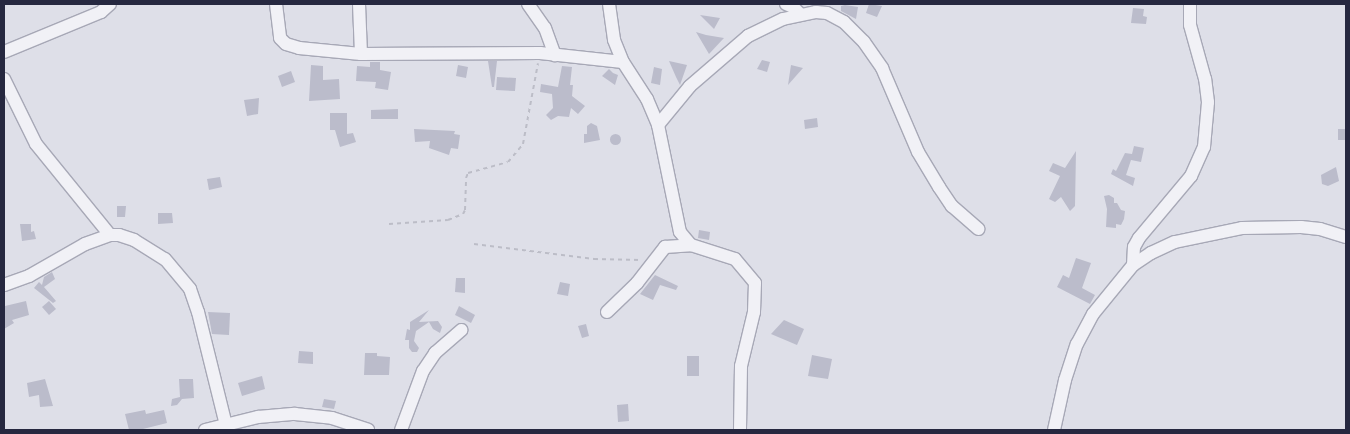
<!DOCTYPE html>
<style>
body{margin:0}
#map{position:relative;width:1350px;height:434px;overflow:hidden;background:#dedfe8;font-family:"Fira Sans",sans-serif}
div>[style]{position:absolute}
.building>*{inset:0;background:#bbbccb}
.round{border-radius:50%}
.path>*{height:2px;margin-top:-1px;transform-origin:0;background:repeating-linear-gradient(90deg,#bcbdc7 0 4px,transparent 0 8px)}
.roads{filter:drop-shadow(1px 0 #a7a8b6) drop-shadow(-1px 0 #a7a8b6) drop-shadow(0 1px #a7a8b6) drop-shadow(0 -1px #a7a8b6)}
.minor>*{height:12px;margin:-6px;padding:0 6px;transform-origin:6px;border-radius:6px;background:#f1f1f6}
span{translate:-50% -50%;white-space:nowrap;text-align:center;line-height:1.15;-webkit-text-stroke:4px #edeef6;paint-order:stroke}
.frame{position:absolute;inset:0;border:5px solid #262840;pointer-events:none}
</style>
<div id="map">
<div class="building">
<i style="clip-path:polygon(869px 4px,882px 6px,877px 17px,866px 13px)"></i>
<i style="clip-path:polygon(845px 5px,858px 7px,856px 19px,841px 11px,841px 6px)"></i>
<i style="clip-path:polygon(1133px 8px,1144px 9px,1143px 16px,1147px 17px,1146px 24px,1131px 23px)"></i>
<i style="clip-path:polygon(700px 15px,720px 18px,714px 29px)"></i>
<i style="clip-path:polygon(696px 32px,706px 35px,724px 38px,709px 54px)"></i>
<i style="clip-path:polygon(762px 60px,770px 62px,767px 72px,757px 69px)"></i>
<i style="clip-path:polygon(488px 61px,497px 61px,494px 87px,492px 87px)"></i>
<i style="clip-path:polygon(669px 61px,687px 65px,680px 85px,676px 77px)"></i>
<i style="clip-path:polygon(370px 62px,380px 62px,380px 70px,391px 72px,388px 90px,375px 88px,376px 82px,356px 81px,357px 66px,370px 67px)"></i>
<i style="clip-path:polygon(311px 65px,323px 66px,323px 80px,339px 79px,340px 99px,309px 101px)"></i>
<i style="clip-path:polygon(458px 65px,468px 67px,466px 78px,456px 76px)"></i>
<i style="clip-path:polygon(791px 65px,803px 68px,788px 85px)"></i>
<i style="clip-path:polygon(562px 66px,572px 67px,570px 85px,573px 85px,572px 96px,585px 106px,578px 114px,571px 108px,569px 117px,558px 116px,551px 120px,546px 115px,553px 108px,552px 94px,540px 92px,541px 84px,558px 87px)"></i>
<i style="clip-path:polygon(654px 67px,662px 69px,660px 85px,651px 83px)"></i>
<i style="clip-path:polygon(609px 69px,613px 73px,618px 75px,615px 85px,602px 76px)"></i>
<i style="clip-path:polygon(291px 71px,295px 82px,282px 87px,278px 76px)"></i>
<i style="clip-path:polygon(497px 77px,516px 78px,515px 91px,496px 90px)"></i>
<i style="clip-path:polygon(259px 98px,258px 114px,247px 116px,244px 100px)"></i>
<i style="clip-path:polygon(398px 109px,398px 119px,371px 119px,371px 110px)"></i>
<i style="clip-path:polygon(330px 113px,347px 113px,347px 134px,353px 133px,356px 142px,340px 147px,335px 130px,330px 130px)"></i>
<i style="clip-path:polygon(817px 118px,818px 127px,805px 129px,804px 120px)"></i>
<i style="clip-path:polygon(591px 123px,597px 126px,600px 140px,584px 143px,584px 134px,587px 134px,587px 126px)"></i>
<i style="clip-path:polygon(414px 129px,455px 131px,454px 134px,460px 135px,458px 149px,451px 148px,449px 155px,429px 148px,430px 141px,415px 142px)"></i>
<i style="clip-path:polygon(1338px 129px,1346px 129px,1346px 140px,1338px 140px)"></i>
<i class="round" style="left:609.5px;top:133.5px;width:11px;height:11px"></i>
<i style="clip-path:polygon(1134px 146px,1144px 148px,1141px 162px,1131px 160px,1126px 175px,1135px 178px,1133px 186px,1111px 174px,1113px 169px,1116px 171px,1125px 153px,1132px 154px)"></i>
<i style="clip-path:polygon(1076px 151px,1075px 206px,1070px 211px,1061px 197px,1055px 202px,1049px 199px,1060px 176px,1049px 171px,1053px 163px,1065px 168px)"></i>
<i style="clip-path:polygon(1336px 167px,1339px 181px,1328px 186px,1322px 184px,1321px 175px)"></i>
<i style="clip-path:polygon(220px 177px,222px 187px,209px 190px,207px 179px)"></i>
<i style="clip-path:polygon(1109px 195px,1114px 198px,1114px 203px,1117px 203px,1121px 210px,1125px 211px,1124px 219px,1121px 225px,1116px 224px,1116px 228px,1106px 227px,1107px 209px,1104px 196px)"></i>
<i style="clip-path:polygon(117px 206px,126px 206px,125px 217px,117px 217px)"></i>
<i style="clip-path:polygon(158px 213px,172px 213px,173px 223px,158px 224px)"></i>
<i style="clip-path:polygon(20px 224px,31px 224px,31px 232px,34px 231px,36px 239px,22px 241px)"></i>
<i style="clip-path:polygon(699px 230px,710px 232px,709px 240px,698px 238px)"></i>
<i style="clip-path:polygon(1076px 258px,1091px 263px,1082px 288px,1095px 295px,1090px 304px,1057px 287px,1063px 275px,1069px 278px)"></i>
<i style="clip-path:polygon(52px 272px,55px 279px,44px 287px,56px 301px,53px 303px,34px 288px,39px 282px,42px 285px,44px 277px)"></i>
<i style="clip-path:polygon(655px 275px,678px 286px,676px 290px,660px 285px,653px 300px,640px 294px)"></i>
<i style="clip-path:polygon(456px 278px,465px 278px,465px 293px,455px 292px)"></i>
<i style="clip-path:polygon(560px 282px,570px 284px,568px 296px,557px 294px)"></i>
<i style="clip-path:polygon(26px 301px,29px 315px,12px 320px,14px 323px,4px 329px,4px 304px,5px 306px)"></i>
<i style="clip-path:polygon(49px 301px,56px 309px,49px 315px,42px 307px)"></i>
<i style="clip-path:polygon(459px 306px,475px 315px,471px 323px,455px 315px)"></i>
<i style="clip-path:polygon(429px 310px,419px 322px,438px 321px,442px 327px,440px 333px,433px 329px,429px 322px,416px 331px,414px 341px,419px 348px,417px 352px,412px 352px,409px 348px,409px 340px,405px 340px,407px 329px,410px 330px,410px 322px)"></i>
<i style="clip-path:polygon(208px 312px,230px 313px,229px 335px,212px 334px)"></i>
<i style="clip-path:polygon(784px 320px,804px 329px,797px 345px,771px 334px)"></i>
<i style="clip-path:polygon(586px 324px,589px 336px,582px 338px,578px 326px)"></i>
<i style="clip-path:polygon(299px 351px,313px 352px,313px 364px,298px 363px)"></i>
<i style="clip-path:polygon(365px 353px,377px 353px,377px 356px,390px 357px,389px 375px,364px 375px)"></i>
<i style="clip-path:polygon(812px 355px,832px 359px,828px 379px,808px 376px)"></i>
<i style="clip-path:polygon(687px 356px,699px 356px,699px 376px,687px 376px)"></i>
<i style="clip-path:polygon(262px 376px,265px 389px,242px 396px,238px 383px)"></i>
<i style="clip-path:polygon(45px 379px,53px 406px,40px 407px,39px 395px,29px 397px,27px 383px)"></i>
<i style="clip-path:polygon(179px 379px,193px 379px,194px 398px,182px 399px,177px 405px,171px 406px,172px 399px,180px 397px)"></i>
<i style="clip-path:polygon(324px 399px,336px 401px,334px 409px,322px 407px)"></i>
<i style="clip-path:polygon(628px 404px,629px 421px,618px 422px,617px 405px)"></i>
<i style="clip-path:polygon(145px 410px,146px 414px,164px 410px,167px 423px,139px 430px,129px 430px,125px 414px)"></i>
</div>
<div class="path">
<i style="left:389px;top:224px;width:59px;rotate:-3.9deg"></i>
<i style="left:448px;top:220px;width:16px;rotate:-22deg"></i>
<i style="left:463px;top:214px;width:4px;rotate:-63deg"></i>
<i style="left:465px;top:210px;width:32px;rotate:-88deg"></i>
<i style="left:466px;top:178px;width:5px;rotate:-68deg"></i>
<i style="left:468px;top:173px;width:41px;rotate:-15.4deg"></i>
<i style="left:508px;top:162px;width:23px;rotate:-50deg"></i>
<i style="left:523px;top:144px;width:82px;rotate:-79.5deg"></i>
<i style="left:474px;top:244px;width:121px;rotate:7.1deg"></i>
<i style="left:594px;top:259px;width:47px;rotate:1.2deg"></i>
</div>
<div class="roads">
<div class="minor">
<i style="left:276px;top:4px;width:34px;rotate:83deg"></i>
<i style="left:280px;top:38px;width:8px;rotate:45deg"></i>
<i style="left:286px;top:44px;width:14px;rotate:17deg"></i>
<i style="left:299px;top:48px;width:62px;rotate:5.5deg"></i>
<i style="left:361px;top:54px;width:179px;rotate:-0.3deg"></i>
<i style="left:540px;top:53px;width:83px;rotate:6.2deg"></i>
<i style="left:359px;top:4px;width:50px;rotate:87.7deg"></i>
<i style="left:528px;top:4px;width:29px;rotate:55deg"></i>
<i style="left:545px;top:28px;width:29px;rotate:70deg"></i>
<i style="left:609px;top:4px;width:36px;rotate:82deg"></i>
<i style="left:614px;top:40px;width:24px;rotate:68deg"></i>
<i style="left:623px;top:62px;width:44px;rotate:57deg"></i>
<i style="left:647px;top:99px;width:28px;rotate:67deg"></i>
<i style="left:658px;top:125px;width:109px;rotate:78.4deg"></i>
<i style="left:680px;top:232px;width:17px;rotate:50deg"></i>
<i style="left:691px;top:245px;width:46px;rotate:17.7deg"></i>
<i style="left:735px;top:259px;width:31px;rotate:50deg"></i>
<i style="left:755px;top:283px;width:29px;rotate:92deg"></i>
<i style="left:754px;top:312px;width:56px;rotate:103.5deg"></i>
<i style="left:741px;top:366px;width:64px;rotate:90.9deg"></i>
<i style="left:786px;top:4px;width:8px;rotate:23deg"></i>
<i style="left:793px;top:7px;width:10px;rotate:45deg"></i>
<i style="left:4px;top:52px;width:105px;rotate:-22.4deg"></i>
<i style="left:101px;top:12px;width:12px;rotate:-42deg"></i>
<i style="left:4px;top:79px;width:72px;rotate:63.8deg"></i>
<i style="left:36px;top:144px;width:117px;rotate:50.9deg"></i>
<i style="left:658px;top:125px;width:50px;rotate:-50.6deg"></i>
<i style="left:690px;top:86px;width:77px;rotate:-40.8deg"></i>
<i style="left:748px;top:36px;width:39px;rotate:-26deg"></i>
<i style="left:783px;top:19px;width:34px;rotate:-12deg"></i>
<i style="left:816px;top:12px;width:11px;rotate:5deg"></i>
<i style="left:827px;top:13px;width:19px;rotate:28deg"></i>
<i style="left:844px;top:22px;width:28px;rotate:45deg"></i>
<i style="left:864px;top:42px;width:32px;rotate:55deg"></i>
<i style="left:882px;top:68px;width:91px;rotate:66.8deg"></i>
<i style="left:918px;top:152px;width:41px;rotate:59deg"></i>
<i style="left:939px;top:187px;width:23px;rotate:56deg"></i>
<i style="left:952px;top:206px;width:35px;rotate:41deg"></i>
<i style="left:1133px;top:265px;width:18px;rotate:-87deg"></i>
<i style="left:1134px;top:247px;width:10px;rotate:-61deg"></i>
<i style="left:1139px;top:238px;width:81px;rotate:-50deg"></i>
<i style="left:1191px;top:176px;width:32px;rotate:-66deg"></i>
<i style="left:1204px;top:147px;width:45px;rotate:-84.9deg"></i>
<i style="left:1208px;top:102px;width:23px;rotate:-97deg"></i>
<i style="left:1205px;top:79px;width:56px;rotate:-105.5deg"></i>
<i style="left:1190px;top:25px;width:21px;rotate:-90deg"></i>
<i style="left:4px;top:285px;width:27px;rotate:-20deg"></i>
<i style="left:29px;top:276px;width:64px;rotate:-29.7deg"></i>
<i style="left:85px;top:244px;width:27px;rotate:-20deg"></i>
<i style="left:110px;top:235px;width:9px"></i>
<i style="left:119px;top:235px;width:16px;rotate:18deg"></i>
<i style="left:134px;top:240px;width:36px;rotate:32deg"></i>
<i style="left:165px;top:259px;width:39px;rotate:50deg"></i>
<i style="left:190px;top:289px;width:24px;rotate:71deg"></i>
<i style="left:198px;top:312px;width:116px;rotate:76.1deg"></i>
<i style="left:607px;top:312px;width:42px;rotate:-44deg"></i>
<i style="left:637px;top:283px;width:46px;rotate:-52.1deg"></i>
<i style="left:665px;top:247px;width:26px;rotate:-4deg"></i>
<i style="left:205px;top:430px;width:55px;rotate:-13.8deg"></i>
<i style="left:258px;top:417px;width:37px;rotate:-5deg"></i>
<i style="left:295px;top:414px;width:37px;rotate:6deg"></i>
<i style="left:332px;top:418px;width:38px;rotate:18deg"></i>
<i style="left:401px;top:430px;width:63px;rotate:-69.6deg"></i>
<i style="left:423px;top:371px;width:22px;rotate:-56deg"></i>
<i style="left:435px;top:353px;width:35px;rotate:-41deg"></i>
<i style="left:1054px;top:430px;width:51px;rotate:-77.6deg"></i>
<i style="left:1065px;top:380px;width:38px;rotate:-72deg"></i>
<i style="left:1077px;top:344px;width:34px;rotate:-62deg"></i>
<i style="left:1093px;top:314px;width:63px;rotate:-50.8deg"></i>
<i style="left:1133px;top:265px;width:22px;rotate:-34deg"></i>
<i style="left:1151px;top:253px;width:26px;rotate:-25deg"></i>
<i style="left:1175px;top:242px;width:68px;rotate:-11.8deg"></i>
<i style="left:1242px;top:228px;width:59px;rotate:-1deg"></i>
<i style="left:1301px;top:227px;width:19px;rotate:6deg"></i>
<i style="left:1320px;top:229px;width:27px;rotate:17deg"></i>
</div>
</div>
<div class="frame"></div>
</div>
